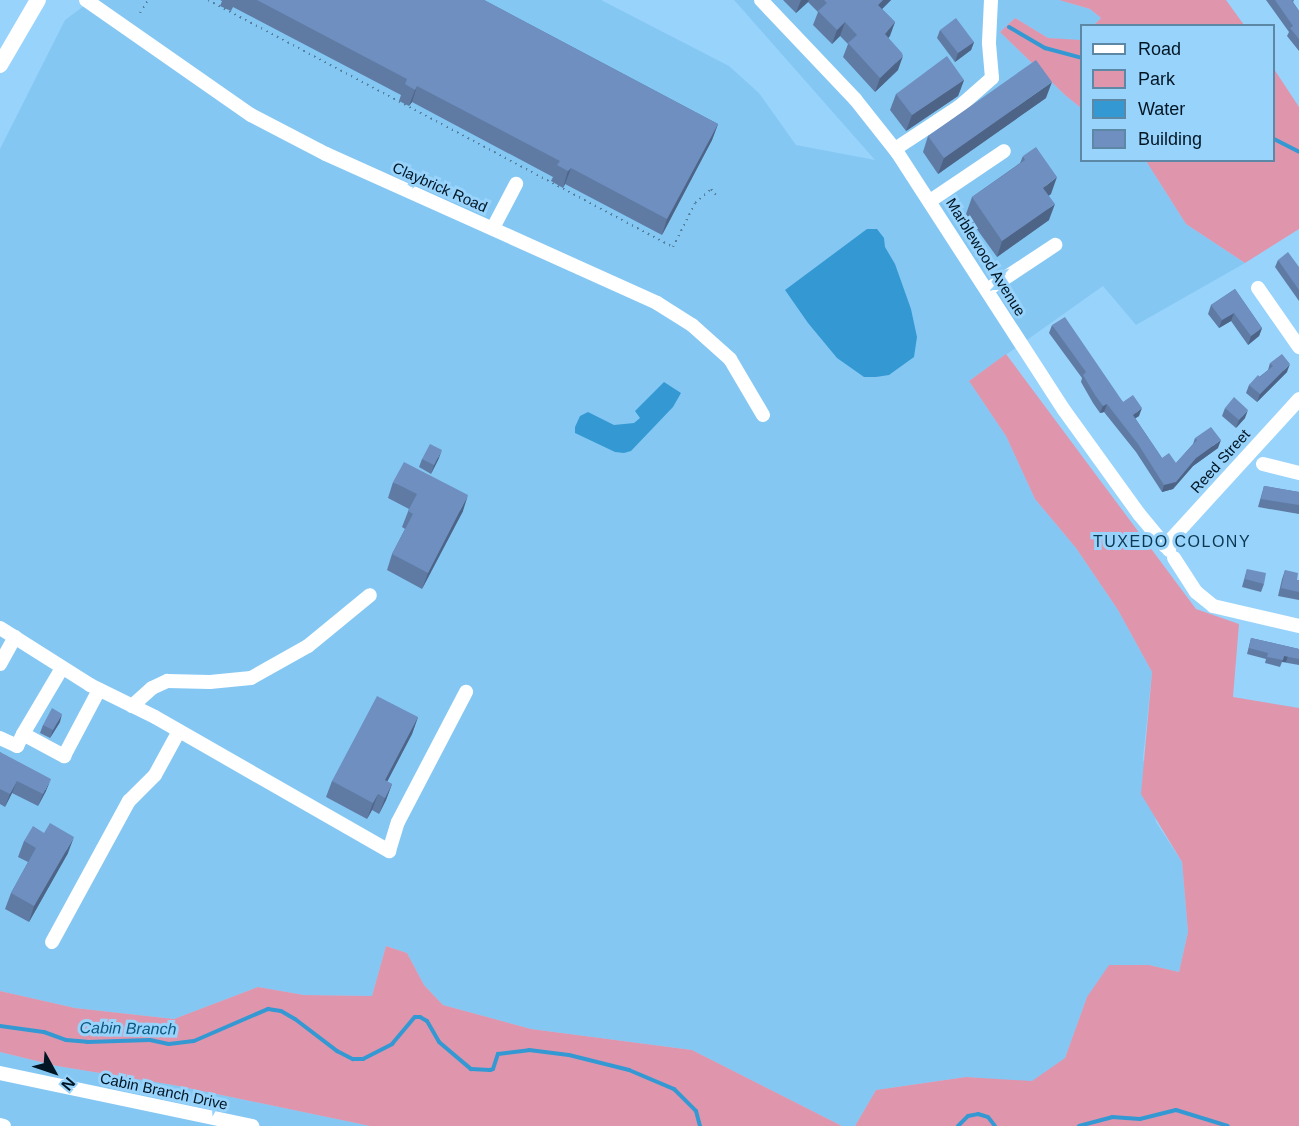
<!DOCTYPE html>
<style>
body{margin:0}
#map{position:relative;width:1299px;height:1126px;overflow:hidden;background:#98d3fb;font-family:Arial,sans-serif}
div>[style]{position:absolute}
.built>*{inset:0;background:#85c7f3}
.green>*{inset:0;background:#df96ad}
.water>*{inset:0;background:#3499d3}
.stream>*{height:4px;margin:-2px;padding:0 2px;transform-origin:2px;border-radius:2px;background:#3499d3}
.path>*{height:2px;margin-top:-1px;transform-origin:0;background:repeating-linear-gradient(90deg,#547e9a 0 1.5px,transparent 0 6px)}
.minor>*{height:14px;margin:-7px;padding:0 7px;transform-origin:7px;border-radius:7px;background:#fff}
.major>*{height:16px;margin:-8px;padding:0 8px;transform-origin:8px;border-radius:8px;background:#fff}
.wall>*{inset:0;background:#5f7ba4}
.shaded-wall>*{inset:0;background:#4d6486}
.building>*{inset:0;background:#6e8fbf}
span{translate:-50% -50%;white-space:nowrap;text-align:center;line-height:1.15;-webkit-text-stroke:6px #98d3fb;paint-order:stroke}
.street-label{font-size:15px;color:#011624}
.neighbourhood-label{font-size:16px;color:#0a3852;letter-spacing:1.5px}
.water-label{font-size:16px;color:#0e5981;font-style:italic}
.legend{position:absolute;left:1080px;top:24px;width:195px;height:138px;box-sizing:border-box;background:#98d3fb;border:2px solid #5c87a5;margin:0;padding:8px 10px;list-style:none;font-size:18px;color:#011624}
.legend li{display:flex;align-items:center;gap:12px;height:30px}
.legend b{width:30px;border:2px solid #5c87a5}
.north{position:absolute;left:24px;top:1042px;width:60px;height:60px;-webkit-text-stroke:4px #98d3fb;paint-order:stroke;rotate:130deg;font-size:16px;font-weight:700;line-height:24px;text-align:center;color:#011624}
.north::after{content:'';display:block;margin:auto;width:21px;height:27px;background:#011624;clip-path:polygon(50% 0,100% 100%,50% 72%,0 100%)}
</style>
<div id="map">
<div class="built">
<i style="clip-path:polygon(92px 0,601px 0,729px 66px,759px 93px,796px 145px,875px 160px,734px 0,1059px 0,1090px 9px,1101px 18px,1094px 25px,1082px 26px,1081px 41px,1048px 38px,1015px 18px,1000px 32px,1065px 95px,1081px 108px,1082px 160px,1146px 161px,1186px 224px,1245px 263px,1136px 325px,1103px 286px,969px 381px,1006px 436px,1035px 499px,1076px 548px,1118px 610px,1152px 672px,1143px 758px,1156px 822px,1182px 862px,1188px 932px,1179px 972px,1149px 965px,1087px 997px,1065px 1058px,1032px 1082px,966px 1077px,876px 1090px,855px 1126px,842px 1126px,692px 1050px,531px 1029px,443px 1005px,424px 985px,407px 953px,386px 946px,372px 996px,304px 995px,258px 987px,174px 1019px,75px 1008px,0 991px,0 149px,65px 20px)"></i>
<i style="clip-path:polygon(0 1052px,57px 1066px,173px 1085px,370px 1126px,0 1126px)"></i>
</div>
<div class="green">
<i style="clip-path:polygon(1059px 0,1226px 0,1244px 25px,1094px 25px,1101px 18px,1090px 9px)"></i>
<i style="clip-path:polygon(1015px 18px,1048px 38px,1081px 40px,1081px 108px,1065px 95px,1000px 32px)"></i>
<i style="clip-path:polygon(1274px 69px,1299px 107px,1299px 229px,1245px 263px,1186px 224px,1146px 161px,1274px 160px)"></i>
<i style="clip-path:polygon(1006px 354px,1196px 609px,1239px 624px,1233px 697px,1299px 708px,1299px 1126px,855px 1126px,876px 1090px,966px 1077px,1032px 1081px,1065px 1058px,1087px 997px,1109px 965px,1149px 965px,1179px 972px,1188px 932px,1182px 862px,1141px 794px,1152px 672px,1118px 610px,1076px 548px,1035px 499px,1006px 436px,969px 381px)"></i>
<i style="clip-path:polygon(386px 946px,407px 953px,424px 985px,443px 1005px,531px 1029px,692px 1050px,842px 1126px,370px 1126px,173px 1085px,57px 1066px,0 1052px,0 991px,75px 1008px,174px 1019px,258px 987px,304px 995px,372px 996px)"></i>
</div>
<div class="water">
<i style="clip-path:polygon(867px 229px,877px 229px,884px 238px,885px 247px,895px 264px,911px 309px,917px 337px,914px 357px,889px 375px,876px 377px,864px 377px,837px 358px,808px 323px,785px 290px)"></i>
<i style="clip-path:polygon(664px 382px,681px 393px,673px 407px,631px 451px,624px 453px,615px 452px,575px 433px,575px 427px,580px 416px,588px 412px,614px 425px,634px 423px,640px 418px,635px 411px)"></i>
</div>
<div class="stream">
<i style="left:1009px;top:27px;width:42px;rotate:30.3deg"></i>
<i style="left:1045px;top:48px;width:38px;rotate:15deg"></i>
<i style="left:1274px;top:139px;width:28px;rotate:27deg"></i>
<i style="left:0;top:1026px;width:44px;rotate:7.8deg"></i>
<i style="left:44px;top:1032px;width:23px;rotate:20deg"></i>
<i style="left:66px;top:1040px;width:21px;rotate:5deg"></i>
<i style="left:87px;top:1042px;width:63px;rotate:-1.8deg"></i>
<i style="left:150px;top:1040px;width:19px;rotate:12deg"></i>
<i style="left:169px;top:1044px;width:25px;rotate:-7deg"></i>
<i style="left:194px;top:1041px;width:81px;rotate:-23.4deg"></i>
<i style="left:268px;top:1009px;width:13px;rotate:9deg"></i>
<i style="left:281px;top:1011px;width:16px;rotate:30deg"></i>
<i style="left:295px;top:1019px;width:53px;rotate:37.3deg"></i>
<i style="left:337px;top:1051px;width:18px;rotate:27deg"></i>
<i style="left:353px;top:1059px;width:10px"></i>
<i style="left:363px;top:1059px;width:33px;rotate:-27deg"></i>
<i style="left:392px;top:1044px;width:35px;rotate:-50deg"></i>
<i style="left:415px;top:1017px;width:5px"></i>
<i style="left:420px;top:1017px;width:8px;rotate:30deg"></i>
<i style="left:427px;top:1021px;width:24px;rotate:60deg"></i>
<i style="left:439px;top:1042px;width:42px;rotate:40.2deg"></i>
<i style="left:471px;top:1069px;width:19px;rotate:3deg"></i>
<i style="left:490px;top:1070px;width:3px;rotate:-18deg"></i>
<i style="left:493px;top:1069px;width:16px;rotate:-72deg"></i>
<i style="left:498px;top:1054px;width:31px;rotate:-7deg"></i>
<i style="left:529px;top:1050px;width:40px;rotate:7.1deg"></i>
<i style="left:569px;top:1055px;width:62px;rotate:14deg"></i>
<i style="left:629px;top:1070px;width:49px;rotate:22.9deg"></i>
<i style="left:674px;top:1089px;width:31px;rotate:45deg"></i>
<i style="left:696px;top:1111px;width:16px;rotate:75deg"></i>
<i style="left:958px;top:1126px;width:14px;rotate:-45deg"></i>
<i style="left:968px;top:1116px;width:10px;rotate:-11deg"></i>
<i style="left:978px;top:1114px;width:10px;rotate:17deg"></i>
<i style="left:988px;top:1117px;width:11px;rotate:52deg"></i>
<i style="left:1079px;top:1126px;width:34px;rotate:-15deg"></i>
<i style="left:1112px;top:1117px;width:28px;rotate:4deg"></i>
<i style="left:1140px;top:1119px;width:37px;rotate:-14deg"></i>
<i style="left:1176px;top:1110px;width:54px;rotate:17.1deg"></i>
</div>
<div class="path">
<i style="left:208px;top:0;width:527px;rotate:27.98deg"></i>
<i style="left:673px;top:247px;width:49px;rotate:-63.4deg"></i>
<i style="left:695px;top:203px;width:21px;rotate:-41deg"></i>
<i style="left:711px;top:189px;width:8px;rotate:50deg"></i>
<i style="left:140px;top:13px;width:15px;rotate:-58deg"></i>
</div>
<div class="minor">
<i style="left:86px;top:0;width:201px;rotate:34.9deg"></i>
<i style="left:251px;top:115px;width:85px;rotate:27.5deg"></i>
<i style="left:326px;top:154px;width:363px;rotate:24.2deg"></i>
<i style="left:657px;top:303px;width:41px;rotate:32.2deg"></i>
<i style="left:692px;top:325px;width:51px;rotate:41.8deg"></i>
<i style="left:730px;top:359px;width:65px;rotate:59.5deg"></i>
<i style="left:761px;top:0;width:137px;rotate:46.5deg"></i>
<i style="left:855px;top:99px;width:68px;rotate:51.6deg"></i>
<i style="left:897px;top:152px;width:307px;rotate:57.1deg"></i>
<i style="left:1064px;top:410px;width:128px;rotate:54.2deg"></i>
<i style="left:1139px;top:514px;width:47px;rotate:50.2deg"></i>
<i style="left:895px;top:149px;width:77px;rotate:-33.3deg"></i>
<i style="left:959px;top:107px;width:44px;rotate:-41.3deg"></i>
<i style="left:992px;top:78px;width:36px;rotate:-95deg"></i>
<i style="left:989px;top:42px;width:42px;rotate:-87.3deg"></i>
<i style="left:930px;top:201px;width:89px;rotate:-34deg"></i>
<i style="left:493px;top:228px;width:50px;rotate:-62.4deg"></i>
<i style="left:1258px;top:288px;width:72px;rotate:55.2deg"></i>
<i style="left:987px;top:290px;width:82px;rotate:-33.5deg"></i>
<i style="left:1263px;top:464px;width:37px;rotate:14deg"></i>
<i style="left:1165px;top:546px;width:199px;rotate:-47.6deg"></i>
<i style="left:1174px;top:558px;width:40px;rotate:57.1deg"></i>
<i style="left:1196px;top:592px;width:22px;rotate:39deg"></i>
<i style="left:1213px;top:606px;width:88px;rotate:13.1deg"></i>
<i style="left:0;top:628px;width:107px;rotate:32.3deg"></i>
<i style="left:90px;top:685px;width:72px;rotate:26.2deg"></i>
<i style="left:155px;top:717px;width:270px;rotate:29.8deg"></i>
<i style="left:389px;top:851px;width:30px;rotate:-73deg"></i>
<i style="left:398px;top:822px;width:147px;rotate:-62.4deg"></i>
<i style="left:0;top:664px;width:31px;rotate:-61deg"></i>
<i style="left:62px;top:668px;width:77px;rotate:120.6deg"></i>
<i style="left:23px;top:734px;width:47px;rotate:28.2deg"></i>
<i style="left:64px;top:756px;width:75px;rotate:-62.1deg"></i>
<i style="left:132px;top:706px;width:27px;rotate:-42deg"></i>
<i style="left:152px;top:688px;width:17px;rotate:-25deg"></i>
<i style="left:167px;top:681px;width:43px;rotate:1.3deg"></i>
<i style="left:210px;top:682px;width:41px;rotate:-5.6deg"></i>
<i style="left:251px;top:678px;width:65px;rotate:-29.3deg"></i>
<i style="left:308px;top:646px;width:80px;rotate:-39.4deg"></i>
<i style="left:0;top:738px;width:19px;rotate:25deg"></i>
<i style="left:17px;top:746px;width:13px;rotate:-63deg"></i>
<i style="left:52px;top:942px;width:161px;rotate:-61.4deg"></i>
<i style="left:129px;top:801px;width:37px;rotate:-45deg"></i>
<i style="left:155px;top:775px;width:50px;rotate:-61.4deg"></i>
<i style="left:0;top:1073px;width:258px;rotate:11.9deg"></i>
<i style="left:0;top:1125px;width:4px;rotate:14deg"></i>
</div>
<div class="major">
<i style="left:0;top:65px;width:75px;rotate:-59.7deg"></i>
</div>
<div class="wall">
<i style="clip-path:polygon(220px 0,484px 0,718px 124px,712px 140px,662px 235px,565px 184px,563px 188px,551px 181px,553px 177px,412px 102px,409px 106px,399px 101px,401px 95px,233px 7px,231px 11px,220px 6px,222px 1px)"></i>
<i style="clip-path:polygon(783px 0,891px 0,882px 9px,895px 22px,888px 38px,898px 70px,875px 92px,843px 57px,848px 44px,840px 36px,832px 44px,813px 25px,818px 12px,808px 2px,796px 13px)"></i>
<i style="clip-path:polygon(1266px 0,1294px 0,1293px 2px,1299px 11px,1299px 51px,1287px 36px,1289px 32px)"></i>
<i style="clip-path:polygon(940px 30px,974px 42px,971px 50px,955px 62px,937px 38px)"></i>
<i style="clip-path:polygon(964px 80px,958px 96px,906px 131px,890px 110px,896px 94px)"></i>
<i style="clip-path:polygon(1046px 98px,938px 174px,923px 152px,928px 136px)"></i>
<i style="clip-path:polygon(1023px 156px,1051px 194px,1048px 196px,1049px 220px,997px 257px,966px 214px,972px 197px,1020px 163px)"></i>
<i style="clip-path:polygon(1278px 260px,1299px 267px,1299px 301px,1275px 267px)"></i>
<i style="clip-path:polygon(1235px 289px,1262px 328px,1259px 336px,1248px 345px,1231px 321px,1219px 328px,1208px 314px,1211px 305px)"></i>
<i style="clip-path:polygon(1052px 325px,1123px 402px,1139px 416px,1135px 418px,1162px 458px,1176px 463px,1193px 444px,1195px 438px,1218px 448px,1193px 466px,1173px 489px,1162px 492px,1136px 452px,1104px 412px,1100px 413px,1093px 403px,1081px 382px,1082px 378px,1049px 333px)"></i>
<i style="clip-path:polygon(1270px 363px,1287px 372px,1257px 402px,1246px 393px,1249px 385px,1268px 370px)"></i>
<i style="clip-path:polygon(1225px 408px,1245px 418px,1236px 428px,1222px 416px)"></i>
<i style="clip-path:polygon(439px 458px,431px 474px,419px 467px,422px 459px)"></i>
<i style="clip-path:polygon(393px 482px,463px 511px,422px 589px,387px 570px,392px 554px,405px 529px,402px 527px,409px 509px,388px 498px)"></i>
<i style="clip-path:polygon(1264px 486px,1299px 492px,1299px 514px,1258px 507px)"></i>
<i style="clip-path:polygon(1247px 569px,1264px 584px,1261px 592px,1242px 587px)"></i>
<i style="clip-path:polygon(1285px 570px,1297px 580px,1299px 580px,1299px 600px,1278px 596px,1282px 579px)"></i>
<i style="clip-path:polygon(1251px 638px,1299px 649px,1299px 665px,1282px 662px,1280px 667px,1265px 663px,1266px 659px,1247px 654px)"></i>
<i style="clip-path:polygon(418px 717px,412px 734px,387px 782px,392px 784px,386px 800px,379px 814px,372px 810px,367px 819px,326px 797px,332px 781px)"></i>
<i style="clip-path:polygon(60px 722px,50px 738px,40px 733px,43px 725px)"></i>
<i style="clip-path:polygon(0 752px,46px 791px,38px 806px,12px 793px,5px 807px,0 804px)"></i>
<i style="clip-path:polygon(44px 833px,68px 853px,29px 922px,5px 909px,11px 893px,28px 862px,18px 857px,24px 841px)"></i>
</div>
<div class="shaded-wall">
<i style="clip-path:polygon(801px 0,809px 0,808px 2px,796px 13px)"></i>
<i style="clip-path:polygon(883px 0,891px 0,873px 18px,878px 5px)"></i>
<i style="clip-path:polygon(845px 22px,840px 36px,832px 44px,837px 30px)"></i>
<i style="clip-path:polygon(895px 22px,890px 36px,880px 48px,885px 34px)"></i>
<i style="clip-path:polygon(974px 42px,971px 50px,955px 62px,958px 53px)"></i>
<i style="clip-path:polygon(903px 56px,898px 70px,875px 92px,880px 78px)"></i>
<i style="clip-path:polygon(964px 80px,958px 96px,906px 131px,912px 115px)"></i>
<i style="clip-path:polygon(1052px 82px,1046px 98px,938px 174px,944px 158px)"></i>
<i style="clip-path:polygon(417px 86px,412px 102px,409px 106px,415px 90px)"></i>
<i style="clip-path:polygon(718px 124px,712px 140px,662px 235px,667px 219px)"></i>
<i style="clip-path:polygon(571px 168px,565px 184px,563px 188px,568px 171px)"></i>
<i style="clip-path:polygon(1057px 177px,1051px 194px,1037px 204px,1043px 188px)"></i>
<i style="clip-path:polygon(1055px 204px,1049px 220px,997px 257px,1002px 241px)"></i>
<i style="clip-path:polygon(1234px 313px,1231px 321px,1219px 328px,1222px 320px)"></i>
<i style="clip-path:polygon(1262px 328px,1259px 336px,1248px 345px,1251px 336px)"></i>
<i style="clip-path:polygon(1290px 364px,1287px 372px,1257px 402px,1260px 394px)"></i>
<i style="clip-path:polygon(1107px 404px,1104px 412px,1100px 413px,1103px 406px)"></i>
<i style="clip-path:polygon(1142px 408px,1139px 416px,1130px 422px,1133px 415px)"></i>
<i style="clip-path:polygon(1248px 410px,1245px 418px,1236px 428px,1239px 420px)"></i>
<i style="clip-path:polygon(1221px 440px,1218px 448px,1193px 466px,1173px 489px,1162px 492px,1164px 485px,1196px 458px)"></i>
<i style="clip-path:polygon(442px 450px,439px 458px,431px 474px,434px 465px)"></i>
<i style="clip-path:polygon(468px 495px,463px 511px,422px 589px,428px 573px)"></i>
<i style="clip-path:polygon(1284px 656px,1288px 656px,1286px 662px,1282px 662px)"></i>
<i style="clip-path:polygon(62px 714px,60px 722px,50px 738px,53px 730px)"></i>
<i style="clip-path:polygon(418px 717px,412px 734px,379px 797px,385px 780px)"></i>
<i style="clip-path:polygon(51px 779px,46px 791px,38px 806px,43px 794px)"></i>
<i style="clip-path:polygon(17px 781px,12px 793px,5px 807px,10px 794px)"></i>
<i style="clip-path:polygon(392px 784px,386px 800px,379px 814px,385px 798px)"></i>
<i style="clip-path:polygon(378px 794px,372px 810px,367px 819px,373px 803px)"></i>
<i style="clip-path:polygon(74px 837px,68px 853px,29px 922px,34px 906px)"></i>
</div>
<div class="building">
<i style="clip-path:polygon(257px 0,484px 0,718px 124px,667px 219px,571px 168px,568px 171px,557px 165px,560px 161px,417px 86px,415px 90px,405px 84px,407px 79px)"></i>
<i style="clip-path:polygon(824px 0,883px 0,878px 5px,895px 22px,885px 34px,902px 53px,903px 56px,880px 78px,848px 43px,857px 35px,845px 22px,837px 30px,818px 11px,827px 3px)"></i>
<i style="clip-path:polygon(1275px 0,1293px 0,1292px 1px,1299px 11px,1299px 39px,1290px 28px,1293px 26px)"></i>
<i style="clip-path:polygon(956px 18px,974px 42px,958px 53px,940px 30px)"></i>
<i style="clip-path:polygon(947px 56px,964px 80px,912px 115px,896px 94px)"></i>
<i style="clip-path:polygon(1036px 60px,1052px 82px,944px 158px,928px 136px)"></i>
<i style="clip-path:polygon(1036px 147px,1057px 177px,1043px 188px,1055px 204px,1002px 241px,972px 197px,1025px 160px,1023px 156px)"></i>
<i style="clip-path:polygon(1288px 252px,1299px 267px,1299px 290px,1278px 260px)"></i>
<i style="clip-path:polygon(1235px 289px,1262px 328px,1251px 336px,1234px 313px,1222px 320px,1211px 305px)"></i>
<i style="clip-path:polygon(1065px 317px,1123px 402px,1133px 395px,1142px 408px,1133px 415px,1162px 458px,1169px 453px,1176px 463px,1197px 440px,1195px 438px,1211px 427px,1221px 440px,1196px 458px,1176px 482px,1164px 485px,1138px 444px,1107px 404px,1103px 406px,1095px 395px,1083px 375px,1086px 372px,1052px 325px)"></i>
<i style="clip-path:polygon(1282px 354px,1290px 364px,1260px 394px,1249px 385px,1258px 375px,1260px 377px,1273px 366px,1270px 363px)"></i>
<i style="clip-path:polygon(1234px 397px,1248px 410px,1239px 420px,1225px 408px)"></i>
<i style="clip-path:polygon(430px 444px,442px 450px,434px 465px,422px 459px)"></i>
<i style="clip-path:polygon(404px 462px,468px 495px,428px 573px,392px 554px,413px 514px,408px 511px,417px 494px,393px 482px)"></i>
<i style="clip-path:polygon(1264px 486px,1299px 492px,1299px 505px,1261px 499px)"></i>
<i style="clip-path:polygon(1247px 569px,1266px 573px,1264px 584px,1245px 579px)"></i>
<i style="clip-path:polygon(1285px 570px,1298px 573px,1297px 580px,1299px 580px,1299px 592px,1281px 588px)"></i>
<i style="clip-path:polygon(1251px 638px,1299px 649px,1299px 659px,1284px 656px,1283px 660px,1267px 657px,1268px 653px,1249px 648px)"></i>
<i style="clip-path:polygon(377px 696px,418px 717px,385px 780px,392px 784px,385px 798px,378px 794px,373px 803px,332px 781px)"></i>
<i style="clip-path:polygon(52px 708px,62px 714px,53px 730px,43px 725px)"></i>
<i style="clip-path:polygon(0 752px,51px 779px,43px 794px,17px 781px,10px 794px,0 789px)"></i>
<i style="clip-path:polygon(50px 823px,74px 837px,34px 906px,11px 893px,36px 848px,24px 841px,33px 826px,44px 833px)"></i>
</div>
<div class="street-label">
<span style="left:440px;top:187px;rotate:24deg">Claybrick Road</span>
<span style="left:986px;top:257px;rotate:58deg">Marblewood Avenue</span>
<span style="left:1220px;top:461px;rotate:-48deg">Reed Street</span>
<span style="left:164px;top:1091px;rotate:12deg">Cabin Branch Drive</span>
</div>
<div class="neighbourhood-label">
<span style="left:1172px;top:542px">TUXEDO COLONY</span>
</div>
<div class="water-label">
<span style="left:128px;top:1029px;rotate:1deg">Cabin Branch</span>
</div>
<ul class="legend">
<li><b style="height:8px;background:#fff"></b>Road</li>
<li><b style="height:16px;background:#df96ad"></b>Park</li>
<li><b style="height:16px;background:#3499d3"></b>Water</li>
<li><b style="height:16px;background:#6e8fbf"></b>Building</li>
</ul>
<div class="north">N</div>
</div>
